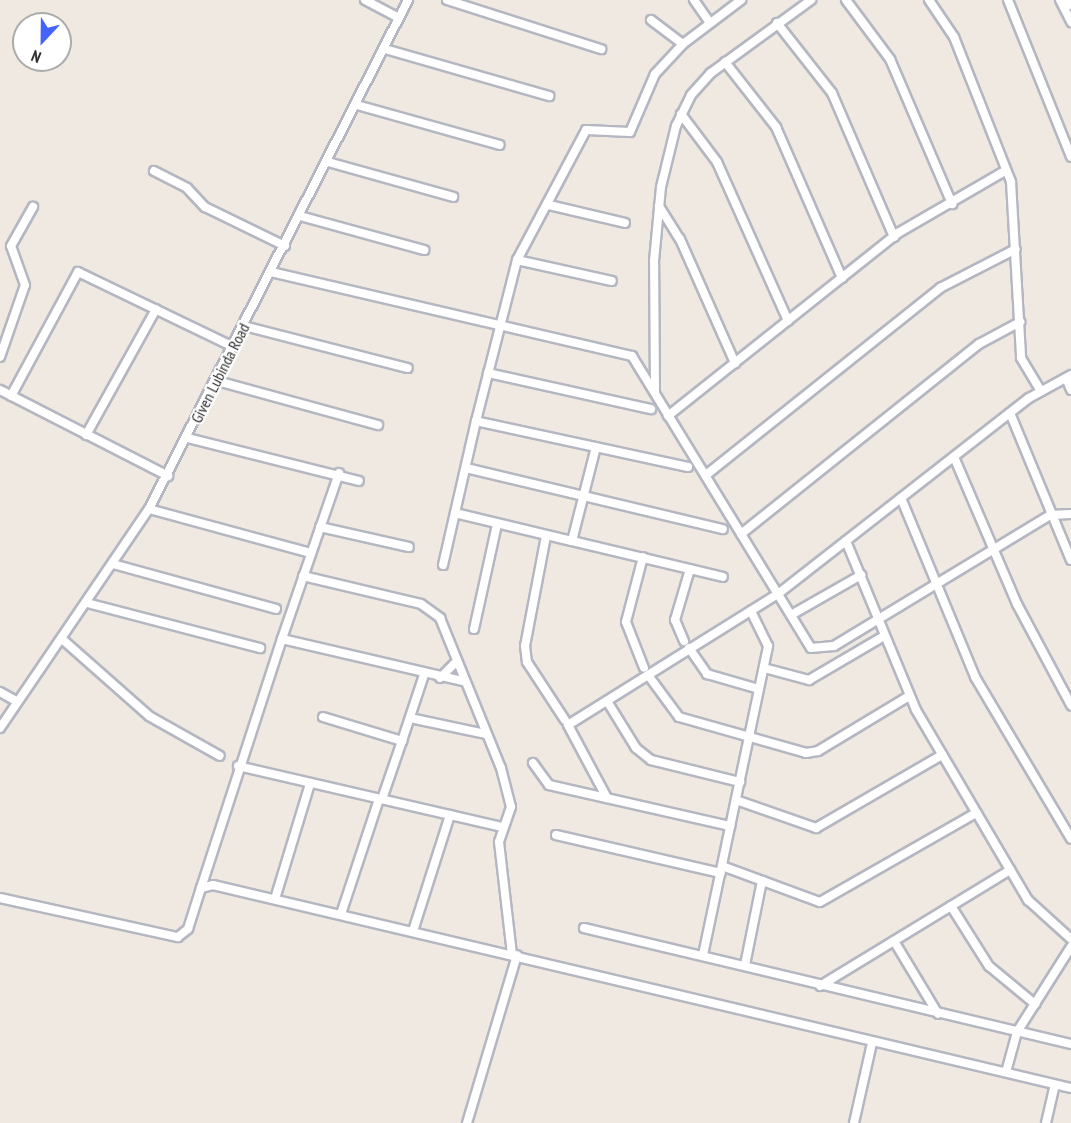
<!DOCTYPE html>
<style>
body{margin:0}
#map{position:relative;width:1071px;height:1123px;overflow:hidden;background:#efe9e1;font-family:"PT Sans Narrow",sans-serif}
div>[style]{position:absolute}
.roads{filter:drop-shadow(2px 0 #b4b7c1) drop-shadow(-2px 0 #b4b7c1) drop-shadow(0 2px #b4b7c1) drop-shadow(0 -2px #b4b7c1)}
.minor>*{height:8px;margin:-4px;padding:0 4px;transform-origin:4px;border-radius:4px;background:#fff}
span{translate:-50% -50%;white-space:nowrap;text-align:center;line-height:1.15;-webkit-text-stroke:4.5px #fff;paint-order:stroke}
.street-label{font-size:16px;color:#2e2e2e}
.north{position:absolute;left:12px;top:12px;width:60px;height:60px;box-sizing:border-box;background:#fff;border:2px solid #ababab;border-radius:50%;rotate:202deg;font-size:16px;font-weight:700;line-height:24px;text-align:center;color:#2e2e2e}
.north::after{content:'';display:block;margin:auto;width:21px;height:27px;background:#4264fb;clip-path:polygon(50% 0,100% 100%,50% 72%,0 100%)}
</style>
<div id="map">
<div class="roads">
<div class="minor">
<i style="left:365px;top:0;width:38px;rotate:28deg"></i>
<i style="left:447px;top:0;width:162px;rotate:17.7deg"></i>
<i style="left:694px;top:0;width:28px;rotate:55deg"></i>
<i style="left:846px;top:0;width:74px;rotate:53.3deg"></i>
<i style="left:890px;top:59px;width:158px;rotate:66.8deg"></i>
<i style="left:929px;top:0;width:45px;rotate:56deg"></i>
<i style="left:954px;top:37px;width:156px;rotate:68.5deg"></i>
<i style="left:1011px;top:182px;width:176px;rotate:86.7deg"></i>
<i style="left:1021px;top:358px;width:39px;rotate:59deg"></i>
<i style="left:1008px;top:0;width:169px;rotate:68.1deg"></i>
<i style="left:1060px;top:0;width:25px;rotate:63deg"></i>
<i style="left:1068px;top:0;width:6px;rotate:59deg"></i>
<i style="left:651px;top:20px;width:40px;rotate:37deg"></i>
<i style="left:777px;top:23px;width:89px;rotate:51.8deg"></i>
<i style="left:832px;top:93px;width:157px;rotate:66.7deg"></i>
<i style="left:385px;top:49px;width:171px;rotate:16deg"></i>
<i style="left:725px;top:62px;width:83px;rotate:51.9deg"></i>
<i style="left:776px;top:127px;width:165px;rotate:66.4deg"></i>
<i style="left:357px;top:105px;width:148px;rotate:15.6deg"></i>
<i style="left:681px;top:114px;width:60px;rotate:53.1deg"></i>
<i style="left:717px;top:162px;width:174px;rotate:65.9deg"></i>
<i style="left:328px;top:162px;width:130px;rotate:15.6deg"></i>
<i style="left:154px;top:171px;width:37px;rotate:27deg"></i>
<i style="left:187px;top:188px;width:26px;rotate:47deg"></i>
<i style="left:205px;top:207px;width:89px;rotate:26deg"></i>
<i style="left:549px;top:205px;width:78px;rotate:13.3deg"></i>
<i style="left:659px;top:206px;width:39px;rotate:58deg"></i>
<i style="left:680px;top:239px;width:136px;rotate:66.1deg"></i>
<i style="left:300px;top:216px;width:129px;rotate:15.3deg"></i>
<i style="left:517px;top:260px;width:97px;rotate:12.5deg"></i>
<i style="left:271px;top:272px;width:371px;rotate:13.1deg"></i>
<i style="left:632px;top:356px;width:342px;rotate:58.5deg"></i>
<i style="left:811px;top:648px;width:23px;rotate:-5deg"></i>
<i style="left:834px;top:646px;width:253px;rotate:-31.2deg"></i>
<i style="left:1050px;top:515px;width:21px;rotate:-3deg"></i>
<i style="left:244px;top:326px;width:169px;rotate:14.4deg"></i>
<i style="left:0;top:357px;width:76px;rotate:-70.9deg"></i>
<i style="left:25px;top:285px;width:41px;rotate:-109.7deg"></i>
<i style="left:11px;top:246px;width:45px;rotate:-60.6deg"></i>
<i style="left:488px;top:373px;width:167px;rotate:12.5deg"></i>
<i style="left:1066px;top:378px;width:13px;rotate:67deg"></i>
<i style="left:217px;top:381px;width:167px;rotate:15.3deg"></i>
<i style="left:0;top:390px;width:189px;rotate:27.1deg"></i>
<i style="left:655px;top:392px;width:131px;rotate:-90.4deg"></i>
<i style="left:654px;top:261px;width:74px;rotate:-84.6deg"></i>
<i style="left:661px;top:187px;width:63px;rotate:-76.2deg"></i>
<i style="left:676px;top:126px;width:34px;rotate:-64deg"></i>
<i style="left:691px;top:95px;width:30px;rotate:-48deg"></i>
<i style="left:711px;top:73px;width:124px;rotate:-36.1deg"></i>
<i style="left:11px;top:396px;width:141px;rotate:-61.6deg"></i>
<i style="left:78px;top:272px;width:173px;rotate:25.7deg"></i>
<i style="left:1010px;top:413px;width:159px;rotate:67.5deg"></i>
<i style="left:668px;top:416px;width:294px;rotate:-38.5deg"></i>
<i style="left:898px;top:233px;width:124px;rotate:-30.1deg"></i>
<i style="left:86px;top:435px;width:144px;rotate:-60.9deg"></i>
<i style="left:188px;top:438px;width:176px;rotate:14.1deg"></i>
<i style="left:954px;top:457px;width:160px;rotate:66.8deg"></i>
<i style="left:1017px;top:604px;width:115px;rotate:61.9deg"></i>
<i style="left:688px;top:467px;width:217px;rotate:-167.8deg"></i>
<i style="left:476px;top:421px;width:166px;rotate:-75.7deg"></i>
<i style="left:517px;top:260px;width:147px;rotate:-62deg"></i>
<i style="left:586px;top:130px;width:44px;rotate:2.6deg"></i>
<i style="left:630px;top:132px;width:63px;rotate:-66.7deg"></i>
<i style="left:655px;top:74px;width:41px;rotate:-47deg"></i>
<i style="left:683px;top:44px;width:73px;rotate:-37.2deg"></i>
<i style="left:466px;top:468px;width:264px;rotate:13.4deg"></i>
<i style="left:339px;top:473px;width:176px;rotate:109deg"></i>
<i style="left:282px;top:639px;width:186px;rotate:13.1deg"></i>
<i style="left:706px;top:475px;width:300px;rotate:-38.6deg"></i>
<i style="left:940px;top:288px;width:85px;rotate:-27.2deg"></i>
<i style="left:901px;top:498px;width:194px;rotate:67.5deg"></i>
<i style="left:975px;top:677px;width:188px;rotate:59.3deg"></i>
<i style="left:149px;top:509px;width:168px;rotate:15.2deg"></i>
<i style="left:455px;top:513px;width:120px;rotate:13.5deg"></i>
<i style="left:572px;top:541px;width:97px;rotate:-75.7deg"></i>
<i style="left:320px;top:527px;width:91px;rotate:12.7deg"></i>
<i style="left:741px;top:534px;width:305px;rotate:-38.6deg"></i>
<i style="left:979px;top:344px;width:47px;rotate:-28.2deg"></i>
<i style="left:546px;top:536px;width:112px;rotate:100.8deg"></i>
<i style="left:525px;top:646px;width:16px;rotate:83deg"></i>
<i style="left:527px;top:662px;width:69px;rotate:56.8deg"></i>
<i style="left:572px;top:541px;width:155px;rotate:13.4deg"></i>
<i style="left:846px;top:541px;width:183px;rotate:67.5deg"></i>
<i style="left:916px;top:710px;width:221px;rotate:59.5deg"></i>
<i style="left:1028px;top:900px;width:58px;rotate:42.2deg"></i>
<i style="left:643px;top:557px;width:67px;rotate:104.7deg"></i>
<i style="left:626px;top:622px;width:49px;rotate:68.6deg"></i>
<i style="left:113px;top:564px;width:169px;rotate:15.4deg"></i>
<i style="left:443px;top:565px;width:148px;rotate:-77.1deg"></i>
<i style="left:303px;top:576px;width:121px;rotate:13.3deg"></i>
<i style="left:421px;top:604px;width:24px;rotate:36deg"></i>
<i style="left:440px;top:618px;width:162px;rotate:67.9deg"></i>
<i style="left:501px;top:768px;width:40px;rotate:75.6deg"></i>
<i style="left:511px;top:807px;width:37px;rotate:109deg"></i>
<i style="left:499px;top:842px;width:113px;rotate:83.4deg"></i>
<i style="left:87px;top:603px;width:179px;rotate:14.6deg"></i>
<i style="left:791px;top:615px;width:81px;rotate:-29.7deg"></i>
<i style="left:474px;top:629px;width:107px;rotate:-77.6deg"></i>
<i style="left:62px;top:639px;width:116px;rotate:41.5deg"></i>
<i style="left:149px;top:716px;width:81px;rotate:29.4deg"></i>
<i style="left:684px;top:641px;width:23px;rotate:-113deg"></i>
<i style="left:675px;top:620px;width:53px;rotate:-73.6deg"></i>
<i style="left:689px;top:648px;width:32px;rotate:55deg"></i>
<i style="left:707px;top:674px;width:54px;rotate:16.1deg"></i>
<i style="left:764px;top:668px;width:47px;rotate:14.9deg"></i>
<i style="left:809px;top:680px;width:87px;rotate:-30.4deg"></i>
<i style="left:648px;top:675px;width:52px;rotate:53.6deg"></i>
<i style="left:679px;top:717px;width:132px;rotate:15.8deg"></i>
<i style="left:806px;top:753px;width:12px;rotate:-9deg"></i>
<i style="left:818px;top:751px;width:106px;rotate:-31.1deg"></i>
<i style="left:440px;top:678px;width:21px;rotate:-45deg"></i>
<i style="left:0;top:692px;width:18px;rotate:29deg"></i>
<i style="left:607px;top:701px;width:55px;rotate:58.3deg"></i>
<i style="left:636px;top:748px;width:19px;rotate:39deg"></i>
<i style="left:651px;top:760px;width:92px;rotate:13.9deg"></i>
<i style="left:323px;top:717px;width:83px;rotate:16.9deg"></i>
<i style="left:402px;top:741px;width:61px;rotate:109deg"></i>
<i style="left:410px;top:718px;width:78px;rotate:11.9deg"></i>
<i style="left:0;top:728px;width:265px;rotate:-55.8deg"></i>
<i style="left:149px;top:509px;width:571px;rotate:-63.03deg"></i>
<i style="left:402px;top:741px;width:70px;rotate:-71.6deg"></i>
<i style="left:533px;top:763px;width:27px;rotate:54deg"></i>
<i style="left:549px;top:785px;width:186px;rotate:12.8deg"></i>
<i style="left:238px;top:766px;width:272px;rotate:13deg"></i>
<i style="left:607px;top:798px;width:83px;rotate:-118.1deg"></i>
<i style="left:568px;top:725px;width:248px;rotate:-32deg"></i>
<i style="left:778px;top:594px;width:318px;rotate:-38deg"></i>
<i style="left:1029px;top:398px;width:48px;rotate:-28.7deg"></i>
<i style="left:736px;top:800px;width:85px;rotate:19.3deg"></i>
<i style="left:816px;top:828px;width:146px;rotate:-30.1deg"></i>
<i style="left:556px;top:835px;width:169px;rotate:13deg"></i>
<i style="left:722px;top:866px;width:104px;rotate:20.2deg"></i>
<i style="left:820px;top:902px;width:180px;rotate:-29.7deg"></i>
<i style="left:201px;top:888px;width:262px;rotate:-72deg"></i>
<i style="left:0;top:898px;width:182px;rotate:12.4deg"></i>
<i style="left:178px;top:937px;width:13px;rotate:-39deg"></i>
<i style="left:188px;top:929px;width:43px;rotate:-72.4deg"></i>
<i style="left:201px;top:888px;width:12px;rotate:-14deg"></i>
<i style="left:213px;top:885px;width:882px;rotate:13.31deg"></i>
<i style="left:275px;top:899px;width:120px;rotate:-73.1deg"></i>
<i style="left:951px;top:906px;width:71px;rotate:57.7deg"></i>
<i style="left:989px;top:966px;width:60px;rotate:39.6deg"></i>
<i style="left:341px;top:914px;width:121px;rotate:-71.7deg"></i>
<i style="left:584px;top:928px;width:501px;rotate:13.4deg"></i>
<i style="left:413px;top:931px;width:122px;rotate:-72.3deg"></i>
<i style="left:894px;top:941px;width:85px;rotate:58.9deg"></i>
<i style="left:703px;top:955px;width:316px;rotate:-78.1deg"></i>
<i style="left:768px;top:646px;width:39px;rotate:-116deg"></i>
<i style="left:745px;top:965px;width:86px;rotate:-78.6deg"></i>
<i style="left:820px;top:986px;width:223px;rotate:-31.4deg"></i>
<i style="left:1006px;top:1072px;width:41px;rotate:-74.6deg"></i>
<i style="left:1017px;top:1032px;width:101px;rotate:-57.6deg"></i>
<i style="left:467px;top:1123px;width:175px;rotate:-73.4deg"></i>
<i style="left:854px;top:1123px;width:82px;rotate:-77.3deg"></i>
<i style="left:1046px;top:1123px;width:39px;rotate:-77deg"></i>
</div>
</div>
<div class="street-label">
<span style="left:220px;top:373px;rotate:-63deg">Given Lubinda Road</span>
</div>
<div class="north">N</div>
</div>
